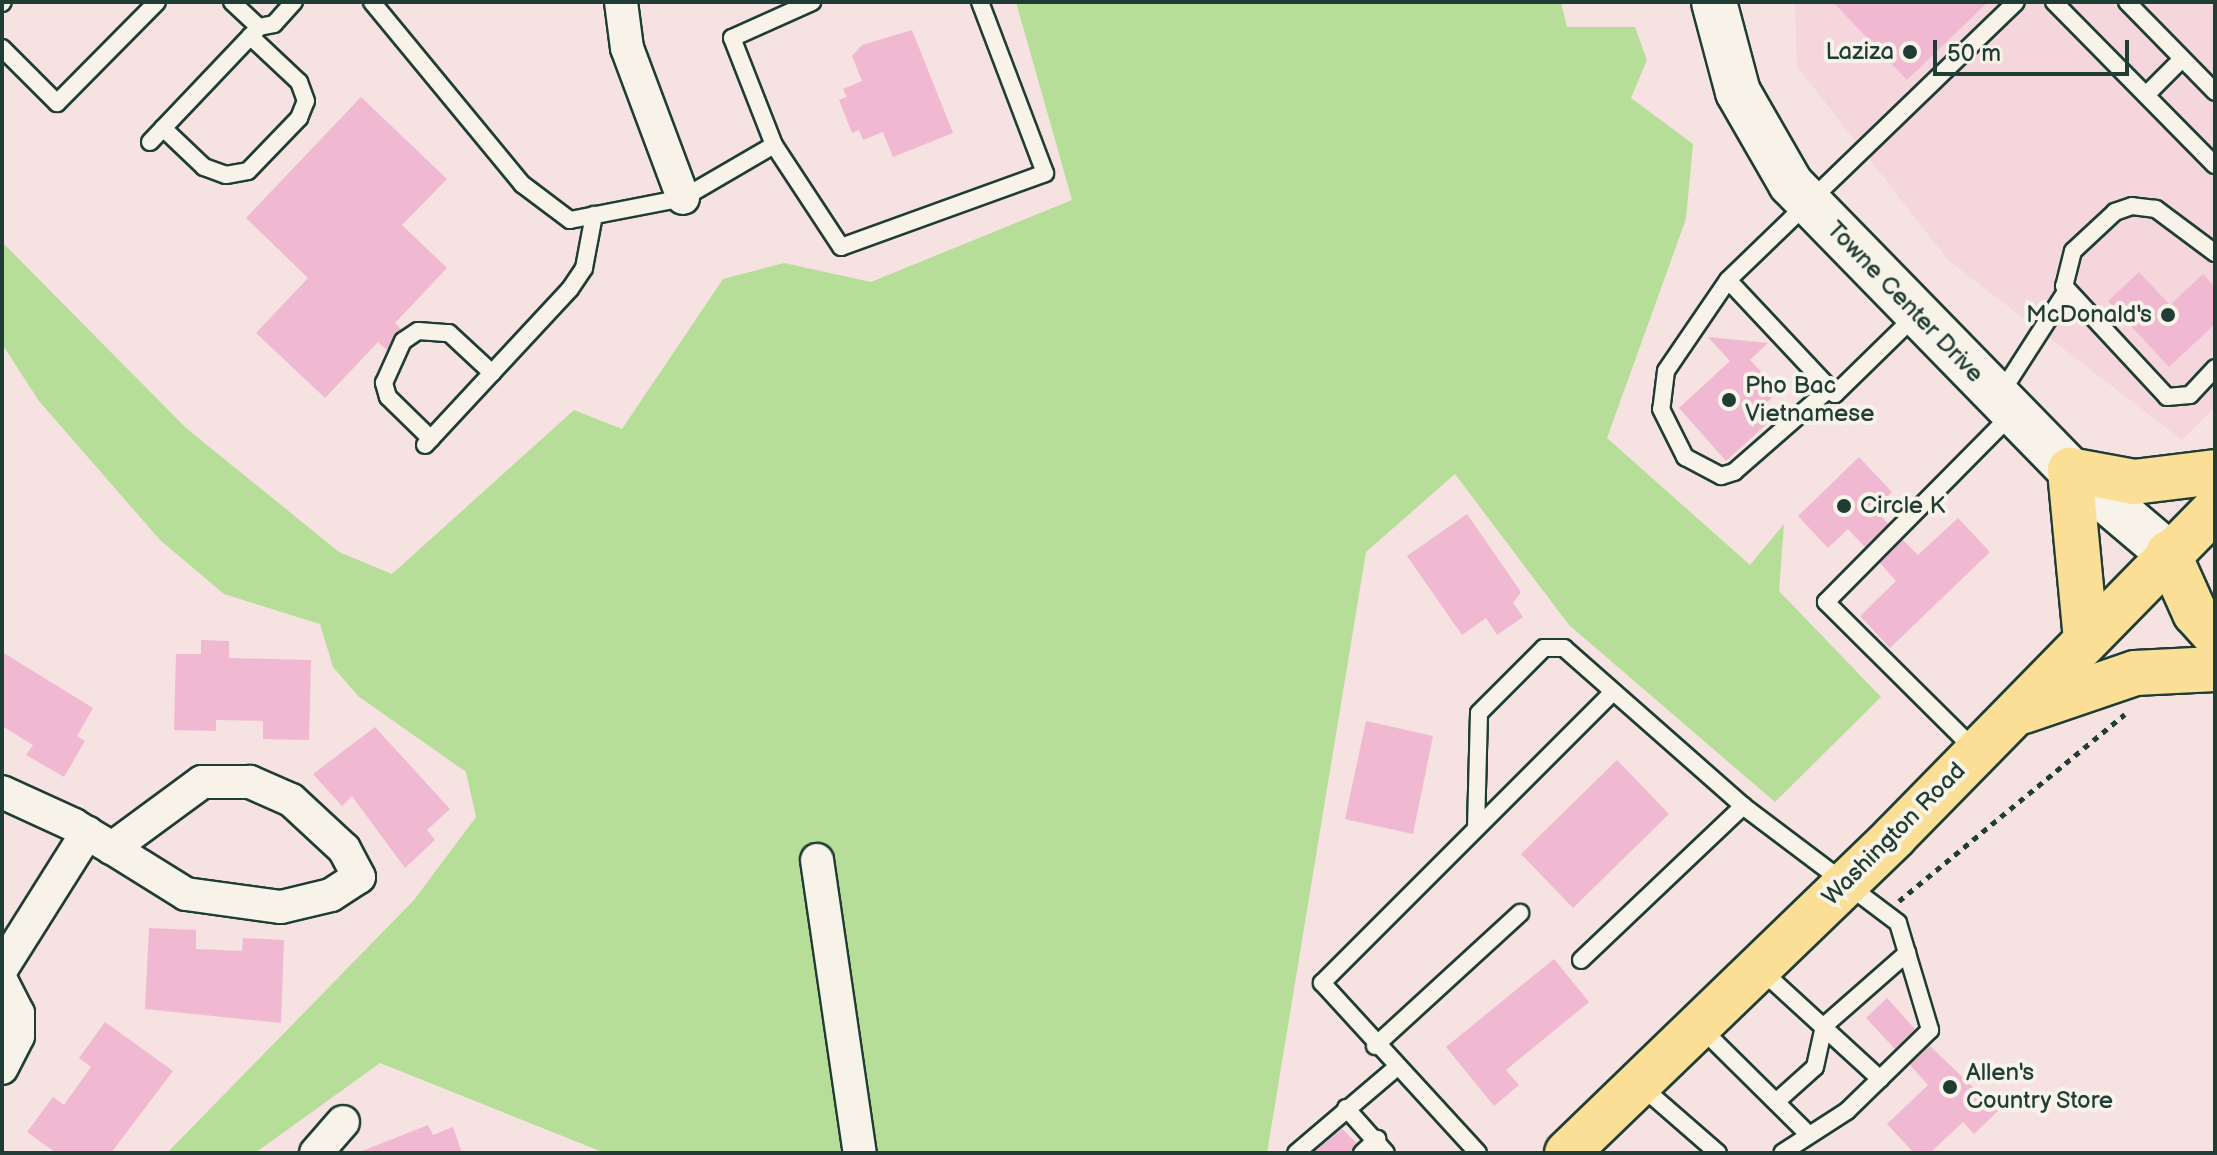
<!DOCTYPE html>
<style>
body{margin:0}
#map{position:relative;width:2217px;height:1155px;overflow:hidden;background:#f5e2e1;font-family:"Balsamiq Sans",sans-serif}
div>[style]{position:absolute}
.built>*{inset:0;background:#f4d6dc}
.green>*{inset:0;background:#b7de99}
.building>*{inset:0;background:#f0b9d1}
.path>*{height:5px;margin-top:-2.5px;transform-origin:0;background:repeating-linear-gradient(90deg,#1f3d34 0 6px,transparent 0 12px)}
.roads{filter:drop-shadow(2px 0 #1f3d34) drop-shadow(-2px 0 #1f3d34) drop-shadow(0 2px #1f3d34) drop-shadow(0 -2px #1f3d34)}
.service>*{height:16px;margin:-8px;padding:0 8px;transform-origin:8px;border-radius:8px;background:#f7f3e8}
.minor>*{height:32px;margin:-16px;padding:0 16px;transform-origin:16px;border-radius:16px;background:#f7f3e8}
.secondary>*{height:44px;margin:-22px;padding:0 22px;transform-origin:22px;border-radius:22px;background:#f7f3e8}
.primary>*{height:44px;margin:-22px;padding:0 22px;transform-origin:22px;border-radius:22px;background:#fbdf96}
.dots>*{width:22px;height:22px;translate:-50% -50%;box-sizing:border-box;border:4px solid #f7f3e8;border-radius:50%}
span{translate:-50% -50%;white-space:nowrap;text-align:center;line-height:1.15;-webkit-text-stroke:8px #f7f3e8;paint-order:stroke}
.poi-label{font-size:24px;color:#1f3d34}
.right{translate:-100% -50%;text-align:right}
.left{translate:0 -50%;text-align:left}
.street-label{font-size:24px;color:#1f3d34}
.frame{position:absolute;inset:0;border:4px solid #1f3d34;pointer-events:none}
.scale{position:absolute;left:1933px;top:40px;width:196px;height:36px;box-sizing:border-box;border:4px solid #1f3d34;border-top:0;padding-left:10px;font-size:24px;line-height:28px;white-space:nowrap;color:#1f3d34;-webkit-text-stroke:6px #f7f3e8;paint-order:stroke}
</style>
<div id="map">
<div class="built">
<i style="clip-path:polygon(1795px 2px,2215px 2px,2215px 407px,2182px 440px,1948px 260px,1797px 66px)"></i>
</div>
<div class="green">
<i style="clip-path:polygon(1016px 2px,1561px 2px,1567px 27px,1635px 27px,1647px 60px,1631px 98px,1693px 144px,1686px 219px,1607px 438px,1750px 565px,1784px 524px,1779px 591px,1881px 697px,1775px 802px,1569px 625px,1455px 474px,1366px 552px,1267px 1153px,605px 1153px,380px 1063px,255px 1153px,167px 1153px,414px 900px,476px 817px,466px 772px,358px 696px,333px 667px,320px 624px,224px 594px,160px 540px,39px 401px,2px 344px,2px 242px,186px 428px,339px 552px,392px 574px,574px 410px,622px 429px,723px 279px,784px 263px,871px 282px,1072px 200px)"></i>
</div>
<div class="building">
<i style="clip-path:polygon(1833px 2px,1988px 2px,1907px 80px)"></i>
<i style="clip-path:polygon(912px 30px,953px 133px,893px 157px,883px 132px,863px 140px,859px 130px,852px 133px,839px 100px,847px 97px,843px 89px,862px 81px,852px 56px,862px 45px)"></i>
<i style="clip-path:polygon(361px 97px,447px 179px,402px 225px,447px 268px,395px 323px,401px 329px,387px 350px,378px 342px,325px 398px,256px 333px,308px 278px,246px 218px)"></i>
<i style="clip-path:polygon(2139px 272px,2170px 305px,2203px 274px,2215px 287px,2215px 324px,2169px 367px,2108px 301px)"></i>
<i style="clip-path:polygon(1708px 337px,1768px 343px,1750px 360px,1779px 391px,1759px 410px,1769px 422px,1726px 461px,1679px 408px,1730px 361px)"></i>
<i style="clip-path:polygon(1859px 457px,1892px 492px,1875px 509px,1888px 524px,1865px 547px,1848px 529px,1828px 548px,1798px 516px)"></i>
<i style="clip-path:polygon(1467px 514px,1521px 592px,1513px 603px,1523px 617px,1497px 635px,1486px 618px,1462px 635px,1407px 556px)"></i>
<i style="clip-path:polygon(1958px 518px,1990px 552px,1890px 648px,1860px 616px,1896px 581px,1880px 563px,1903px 540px,1918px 555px)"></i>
<i style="clip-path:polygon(201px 640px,229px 641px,229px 658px,311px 660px,309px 740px,263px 739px,263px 721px,216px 720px,216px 731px,174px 730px,176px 654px,201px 654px)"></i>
<i style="clip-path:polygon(2px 652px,93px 708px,77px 736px,85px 741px,64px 777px,26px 755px,33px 745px,2px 726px)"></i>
<i style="clip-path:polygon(1366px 721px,1433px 736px,1413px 834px,1345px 819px)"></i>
<i style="clip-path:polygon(375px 727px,450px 809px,427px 830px,435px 840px,405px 868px,352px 796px,342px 806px,313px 774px)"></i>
<i style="clip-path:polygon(1617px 760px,1669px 814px,1573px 908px,1521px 854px)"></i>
<i style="clip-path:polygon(149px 928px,196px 930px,196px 949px,242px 951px,243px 938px,284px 940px,281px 1023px,145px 1009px)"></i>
<i style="clip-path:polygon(1554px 959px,1589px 1002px,1506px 1070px,1519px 1085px,1494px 1106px,1446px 1047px)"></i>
<i style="clip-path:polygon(1887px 998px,1915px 1029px,1895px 1049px,1866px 1018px)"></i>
<i style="clip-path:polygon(105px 1022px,173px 1071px,111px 1153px,56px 1153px,27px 1132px,53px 1097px,64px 1105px,91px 1067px,79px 1058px)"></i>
<i style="clip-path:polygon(1930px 1046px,1998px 1111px,1974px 1134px,1963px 1122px,1930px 1153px,1914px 1153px,1887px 1124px,1928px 1085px,1910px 1065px)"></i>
<i style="clip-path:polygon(428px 1125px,433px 1135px,453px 1127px,462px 1153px,357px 1153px)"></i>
<i style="clip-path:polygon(1342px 1129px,1357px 1143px,1351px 1153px,1313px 1153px)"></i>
</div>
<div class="path">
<i style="left:1899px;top:901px;width:293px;rotate:-39.6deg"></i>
</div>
<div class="roads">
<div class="service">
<i style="left:232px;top:2px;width:37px;rotate:43deg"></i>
<i style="left:259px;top:27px;width:15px;rotate:-11deg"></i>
<i style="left:274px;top:24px;width:30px;rotate:-48deg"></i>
<i style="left:372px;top:2px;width:236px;rotate:50.5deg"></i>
<i style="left:522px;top:184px;width:60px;rotate:36.9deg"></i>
<i style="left:570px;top:220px;width:115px;rotate:-11deg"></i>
<i style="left:683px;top:198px;width:105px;rotate:-30.2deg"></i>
<i style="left:774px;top:145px;width:122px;rotate:56.7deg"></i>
<i style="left:841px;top:247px;width:217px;rotate:-19.9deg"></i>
<i style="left:1045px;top:173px;width:183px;rotate:-110.8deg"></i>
<i style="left:2054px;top:2px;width:229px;rotate:45.4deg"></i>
<i style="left:2127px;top:2px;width:126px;rotate:45.6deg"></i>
<i style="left:2px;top:3px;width:1px;rotate:-45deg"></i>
<i style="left:2px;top:48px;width:78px;rotate:45deg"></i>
<i style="left:57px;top:103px;width:142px;rotate:-45.3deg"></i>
<i style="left:2146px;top:95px;width:51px;rotate:-45deg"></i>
<i style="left:163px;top:128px;width:57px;rotate:43.6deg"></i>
<i style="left:204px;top:167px;width:23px;rotate:20deg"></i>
<i style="left:226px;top:175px;width:22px;rotate:-10deg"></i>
<i style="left:248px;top:171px;width:74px;rotate:-46.1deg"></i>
<i style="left:299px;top:118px;width:18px;rotate:-68deg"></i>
<i style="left:306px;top:101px;width:20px;rotate:-110deg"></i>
<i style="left:299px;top:82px;width:67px;rotate:-136.8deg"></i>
<i style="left:150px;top:142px;width:158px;rotate:-46.5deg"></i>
<i style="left:774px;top:145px;width:115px;rotate:-111.4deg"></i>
<i style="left:732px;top:38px;width:88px;rotate:-24.2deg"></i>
<i style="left:2215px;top:253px;width:74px;rotate:-143.3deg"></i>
<i style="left:2156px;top:209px;width:24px;rotate:-173deg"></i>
<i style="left:2132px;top:206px;width:18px;rotate:161deg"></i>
<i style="left:2115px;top:212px;width:57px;rotate:137.1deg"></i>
<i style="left:2073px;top:251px;width:36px;rotate:104deg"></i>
<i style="left:2064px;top:286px;width:151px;rotate:47.1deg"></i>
<i style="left:2167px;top:397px;width:23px;rotate:-5deg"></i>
<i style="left:2190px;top:395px;width:37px;rotate:-47deg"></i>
<i style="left:1728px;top:280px;width:110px;rotate:124.3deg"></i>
<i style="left:1666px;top:371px;width:38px;rotate:97deg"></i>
<i style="left:1661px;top:409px;width:54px;rotate:63.4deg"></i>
<i style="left:1685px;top:457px;width:41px;rotate:27.8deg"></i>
<i style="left:1721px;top:476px;width:14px;rotate:-17deg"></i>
<i style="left:1734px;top:472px;width:125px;rotate:-41.1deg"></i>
<i style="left:1828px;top:390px;width:8px;rotate:30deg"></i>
<i style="left:1916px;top:315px;width:113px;rotate:135.7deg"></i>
<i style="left:1835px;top:394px;width:156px;rotate:-133.2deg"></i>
<i style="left:1728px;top:280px;width:400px;rotate:-44deg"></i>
<i style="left:1999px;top:396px;width:122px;rotate:-57.3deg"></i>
<i style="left:431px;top:439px;width:60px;rotate:-135.7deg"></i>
<i style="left:388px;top:397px;width:15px;rotate:-106deg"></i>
<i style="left:384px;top:383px;width:46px;rotate:-65.7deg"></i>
<i style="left:403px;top:341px;width:18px;rotate:-34deg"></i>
<i style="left:418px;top:331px;width:31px;rotate:4deg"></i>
<i style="left:449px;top:333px;width:59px;rotate:42.9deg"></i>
<i style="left:425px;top:445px;width:213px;rotate:-47.1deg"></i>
<i style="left:570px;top:289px;width:25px;rotate:-56deg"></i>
<i style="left:584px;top:268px;width:54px;rotate:-79.3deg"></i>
<i style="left:1977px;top:752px;width:213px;rotate:-135.2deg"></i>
<i style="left:1826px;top:602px;width:264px;rotate:-45.3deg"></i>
<i style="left:1476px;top:828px;width:115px;rotate:-88.5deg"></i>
<i style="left:1479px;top:713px;width:92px;rotate:-45deg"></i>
<i style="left:1544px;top:648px;width:20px"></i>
<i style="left:1564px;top:648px;width:239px;rotate:41.4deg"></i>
<i style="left:1743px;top:806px;width:194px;rotate:37deg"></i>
<i style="left:1898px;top:923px;width:112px;rotate:73.3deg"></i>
<i style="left:1930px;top:1030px;width:116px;rotate:135.7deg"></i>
<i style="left:1847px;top:1111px;width:77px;rotate:147.1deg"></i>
<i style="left:1581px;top:960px;width:224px;rotate:-43.5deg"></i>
<i style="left:1760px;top:969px;width:163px;rotate:42.5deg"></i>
<i style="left:1700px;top:1027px;width:151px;rotate:44.7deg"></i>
<i style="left:1375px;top:1046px;width:197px;rotate:-42.5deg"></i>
<i style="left:1641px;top:1086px;width:102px;rotate:41deg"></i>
<i style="left:1776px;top:1102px;width:52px;rotate:-41.9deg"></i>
<i style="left:1815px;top:1067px;width:42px;rotate:-77.6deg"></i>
<i style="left:1824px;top:1026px;width:111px;rotate:-41.3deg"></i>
<i style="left:1346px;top:1108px;width:60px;rotate:48.4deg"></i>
<i style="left:1296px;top:1153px;width:131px;rotate:-40.4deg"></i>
<i style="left:1362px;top:1153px;width:21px;rotate:-43deg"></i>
<i style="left:1478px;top:1153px;width:231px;rotate:-132.5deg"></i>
<i style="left:1322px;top:983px;width:409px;rotate:-45deg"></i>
</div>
<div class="minor">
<i style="left:621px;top:2px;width:46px;rotate:82.6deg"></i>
<i style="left:627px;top:48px;width:160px;rotate:69.5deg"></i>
<i style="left:2px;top:792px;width:79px;rotate:24.6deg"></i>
<i style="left:74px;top:825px;width:15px;rotate:32deg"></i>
<i style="left:87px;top:833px;width:29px;rotate:31deg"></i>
<i style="left:112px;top:848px;width:87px;rotate:31.9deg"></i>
<i style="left:186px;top:894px;width:96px;rotate:7.8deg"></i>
<i style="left:281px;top:907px;width:51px;rotate:-13.5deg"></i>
<i style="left:331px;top:895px;width:33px;rotate:-33deg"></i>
<i style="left:359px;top:877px;width:32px;rotate:-118deg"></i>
<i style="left:344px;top:849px;width:72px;rotate:-137.2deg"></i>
<i style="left:291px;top:800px;width:45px;rotate:-156.3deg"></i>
<i style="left:250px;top:782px;width:48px;rotate:180deg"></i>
<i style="left:202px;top:782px;width:112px;rotate:143.7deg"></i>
<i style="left:817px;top:860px;width:296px;rotate:81.7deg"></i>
<i style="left:2px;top:968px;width:160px;rotate:-57.8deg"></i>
<i style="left:2px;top:982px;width:35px;rotate:63deg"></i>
<i style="left:18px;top:1013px;width:23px;rotate:90deg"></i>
<i style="left:18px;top:1036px;width:36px;rotate:117deg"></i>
<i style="left:316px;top:1153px;width:41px;rotate:-48.9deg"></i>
</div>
<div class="secondary">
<i style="left:1714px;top:2px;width:93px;rotate:75.1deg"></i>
<i style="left:1738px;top:92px;width:106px;rotate:60.1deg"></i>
<i style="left:1791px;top:184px;width:400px;rotate:45.7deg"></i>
<i style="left:2070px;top:470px;width:128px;rotate:40.3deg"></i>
</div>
<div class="primary">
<i style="left:2168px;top:553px;width:66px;rotate:65.8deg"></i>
<i style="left:2195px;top:613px;width:30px;rotate:48deg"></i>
<i style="left:2086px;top:640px;width:171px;rotate:-95.4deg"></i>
<i style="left:2070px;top:470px;width:65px;rotate:10.6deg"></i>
<i style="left:2134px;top:482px;width:82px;rotate:-7deg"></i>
<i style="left:2024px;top:711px;width:117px;rotate:-18.9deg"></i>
<i style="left:2135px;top:673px;width:80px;rotate:-2.9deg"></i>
<i style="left:1567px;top:1153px;width:455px;rotate:-44deg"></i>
<i style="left:1894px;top:837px;width:459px;rotate:-45.6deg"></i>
</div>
</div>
<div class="dots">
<i style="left:1910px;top:52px;background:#1f3d34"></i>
<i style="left:2168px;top:315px;background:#1f3d34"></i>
<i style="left:1729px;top:400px;background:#1f3d34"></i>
<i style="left:1844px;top:506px;background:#1f3d34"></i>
<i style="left:1950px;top:1087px;background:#1f3d34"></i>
</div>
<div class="poi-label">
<span class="right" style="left:1894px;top:52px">Laziza</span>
<span class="right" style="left:2152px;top:315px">McDonald's</span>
<span class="left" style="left:1745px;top:400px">Pho Bac<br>Vietnamese</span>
<span class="left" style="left:1860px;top:506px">Circle K</span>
<span class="left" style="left:1966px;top:1087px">Allen's<br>Country Store</span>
</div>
<div class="street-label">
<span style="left:1905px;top:302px;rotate:46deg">Towne Center Drive</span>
<span style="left:1894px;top:834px;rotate:-45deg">Washington Road</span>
</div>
<div class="frame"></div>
<div class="scale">50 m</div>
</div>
